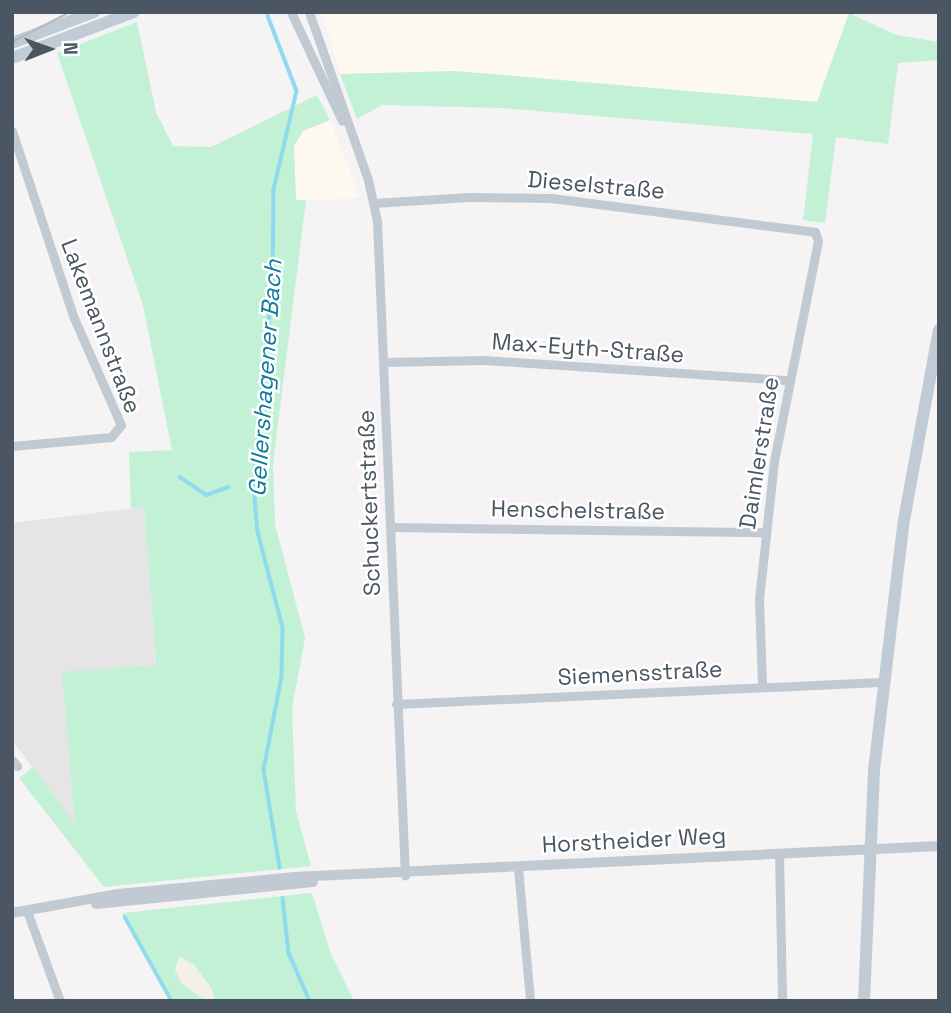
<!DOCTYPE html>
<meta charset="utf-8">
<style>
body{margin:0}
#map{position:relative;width:951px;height:1013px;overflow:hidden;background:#f5f3f3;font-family:"Space Grotesk",sans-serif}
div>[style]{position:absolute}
.commercial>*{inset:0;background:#fdf9ef}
.education>*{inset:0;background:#e6e4e5}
.green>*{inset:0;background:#c3f1d5}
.sand>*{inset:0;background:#f5f0e5}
.stream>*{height:3.5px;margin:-1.75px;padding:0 1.75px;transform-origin:1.75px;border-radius:1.75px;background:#90daee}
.minor>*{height:9px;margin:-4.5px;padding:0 4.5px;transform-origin:4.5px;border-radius:4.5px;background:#c1cad2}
.tertiary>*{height:10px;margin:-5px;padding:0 5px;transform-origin:5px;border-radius:5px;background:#c1cad2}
.secondary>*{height:12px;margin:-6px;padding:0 6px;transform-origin:6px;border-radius:6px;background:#c1cbd6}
.tram>*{height:2px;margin:-1px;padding:0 1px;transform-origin:1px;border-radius:1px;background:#b5b8bd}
span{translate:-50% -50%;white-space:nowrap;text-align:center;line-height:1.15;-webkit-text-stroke:5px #fff;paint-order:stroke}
.street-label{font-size:23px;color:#4a5661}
.water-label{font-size:24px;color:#0c7c9b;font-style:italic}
.frame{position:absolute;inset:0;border:14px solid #4a5661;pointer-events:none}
.north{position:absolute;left:14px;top:14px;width:70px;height:70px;-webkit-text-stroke:5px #fff;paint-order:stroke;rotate:89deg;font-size:19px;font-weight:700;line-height:28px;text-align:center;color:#4a5661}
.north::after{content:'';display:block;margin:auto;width:24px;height:32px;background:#4a5661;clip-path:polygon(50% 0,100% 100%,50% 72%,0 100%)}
</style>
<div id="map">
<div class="commercial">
<i style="clip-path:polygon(322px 12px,841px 12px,849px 13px,818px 102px,455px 71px,340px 74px)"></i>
<i style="clip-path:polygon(330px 120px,360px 198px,296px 201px,294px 146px,303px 131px)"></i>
</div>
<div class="education">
<i style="clip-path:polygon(144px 507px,167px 818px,76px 826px,12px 740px,12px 523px)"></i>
</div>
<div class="green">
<i style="clip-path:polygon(849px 13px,896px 35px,939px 42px,939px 60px,898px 63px,888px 144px,836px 137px,825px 223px,803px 220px,813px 134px,503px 108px,382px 105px,357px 119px,340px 74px,455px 71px,817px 102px)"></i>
<i style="clip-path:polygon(137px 22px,156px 112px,173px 146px,211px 147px,317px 95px,330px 120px,303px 131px,294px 146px,296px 200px,306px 200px,273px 463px,275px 524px,305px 638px,292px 708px,296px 811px,311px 866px,104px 887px,19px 778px,33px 767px,75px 824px,62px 672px,156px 665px,144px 508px,131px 508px,129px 452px,172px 450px,143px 305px,57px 53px)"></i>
<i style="clip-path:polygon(312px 893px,331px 954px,354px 1001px,171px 1001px,122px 913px)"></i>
</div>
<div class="sand">
<i style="clip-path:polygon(179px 956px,194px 965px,212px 989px,215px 1001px,202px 998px,181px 983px,175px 970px)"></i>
</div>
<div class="stream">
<i style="left:268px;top:16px;width:80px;rotate:68.9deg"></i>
<i style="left:297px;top:91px;width:102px;rotate:103.1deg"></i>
<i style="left:274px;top:190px;width:89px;rotate:90.6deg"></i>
<i style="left:273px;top:279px;width:208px;rotate:95.2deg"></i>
<i style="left:254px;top:486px;width:46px;rotate:85deg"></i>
<i style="left:258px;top:532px;width:99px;rotate:75.4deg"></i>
<i style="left:283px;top:628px;width:49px;rotate:91.2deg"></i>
<i style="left:282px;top:677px;width:95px;rotate:101deg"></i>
<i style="left:264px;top:770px;width:99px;rotate:80.7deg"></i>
<i style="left:180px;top:477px;width:32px;rotate:34deg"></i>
<i style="left:207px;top:495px;width:23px;rotate:-20deg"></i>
<i style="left:283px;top:898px;width:55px;rotate:83.8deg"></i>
<i style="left:289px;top:953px;width:52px;rotate:66.4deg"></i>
<i style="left:125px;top:917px;width:96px;rotate:60.8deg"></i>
</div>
<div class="minor">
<i style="left:291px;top:12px;width:120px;rotate:64.9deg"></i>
<i style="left:309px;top:12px;width:178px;rotate:70.6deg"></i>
<i style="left:368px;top:180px;width:42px;rotate:77.6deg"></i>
<i style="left:377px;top:221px;width:655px;rotate:87.55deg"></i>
<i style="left:12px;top:131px;width:197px;rotate:71.7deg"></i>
<i style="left:74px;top:318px;width:117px;rotate:66.3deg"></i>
<i style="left:121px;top:425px;width:16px;rotate:130deg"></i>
<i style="left:111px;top:437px;width:99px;rotate:174.8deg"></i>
<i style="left:374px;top:203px;width:95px;rotate:-3.6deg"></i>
<i style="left:469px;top:197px;width:82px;rotate:0.7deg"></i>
<i style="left:551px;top:198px;width:266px;rotate:7.3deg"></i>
<i style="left:815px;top:232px;width:9px;rotate:72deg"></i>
<i style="left:818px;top:241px;width:224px;rotate:101.3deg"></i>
<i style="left:774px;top:461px;width:139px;rotate:96.2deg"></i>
<i style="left:759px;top:599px;width:88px;rotate:88deg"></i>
<i style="left:383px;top:362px;width:101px;rotate:-1.1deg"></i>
<i style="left:484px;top:360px;width:306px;rotate:3.8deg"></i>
<i style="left:390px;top:527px;width:376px;rotate:0.8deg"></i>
<i style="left:396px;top:704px;width:490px;rotate:-2.6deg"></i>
<i style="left:12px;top:760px;width:8px;rotate:50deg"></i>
<i style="left:779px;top:853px;width:148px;rotate:88.8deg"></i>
<i style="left:518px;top:868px;width:134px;rotate:84.8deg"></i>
<i style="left:27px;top:911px;width:96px;rotate:69.9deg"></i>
</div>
<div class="tertiary">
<i style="left:96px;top:904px;width:218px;rotate:-5.8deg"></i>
<i style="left:12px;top:913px;width:108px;rotate:-10.2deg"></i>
<i style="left:118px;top:894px;width:177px;rotate:-5.5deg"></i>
<i style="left:294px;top:877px;width:646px;rotate:-2.75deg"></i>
</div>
<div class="secondary">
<i style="left:12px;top:43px;width:88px;rotate:-20.7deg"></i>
<i style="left:12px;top:58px;width:130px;rotate:-20.7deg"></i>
<i style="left:864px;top:1001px;width:231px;rotate:-87.5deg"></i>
<i style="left:874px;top:770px;width:252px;rotate:-83.2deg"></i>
<i style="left:904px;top:520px;width:193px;rotate:-79.6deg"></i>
</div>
<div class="tram">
<i style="left:12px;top:42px;width:65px;rotate:-27.3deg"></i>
</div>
<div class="street-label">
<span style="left:596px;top:185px;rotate:5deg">Dieselstraße</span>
<span style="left:101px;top:326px;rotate:69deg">Lakemannstraße</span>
<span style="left:588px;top:348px;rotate:4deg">Max-Eyth-Straße</span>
<span style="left:759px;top:453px;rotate:-81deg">Daimlerstraße</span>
<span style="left:369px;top:503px;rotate:-92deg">Schuckertstraße</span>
<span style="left:578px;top:510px;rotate:1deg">Henschelstraße</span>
<span style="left:640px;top:673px;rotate:-3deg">Siemensstraße</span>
<span style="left:634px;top:840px;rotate:-3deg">Horstheider Weg</span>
</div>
<div class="water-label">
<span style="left:265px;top:378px;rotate:-86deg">Gellershagener Bach</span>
</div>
<div class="frame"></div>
<div class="north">N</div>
</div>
